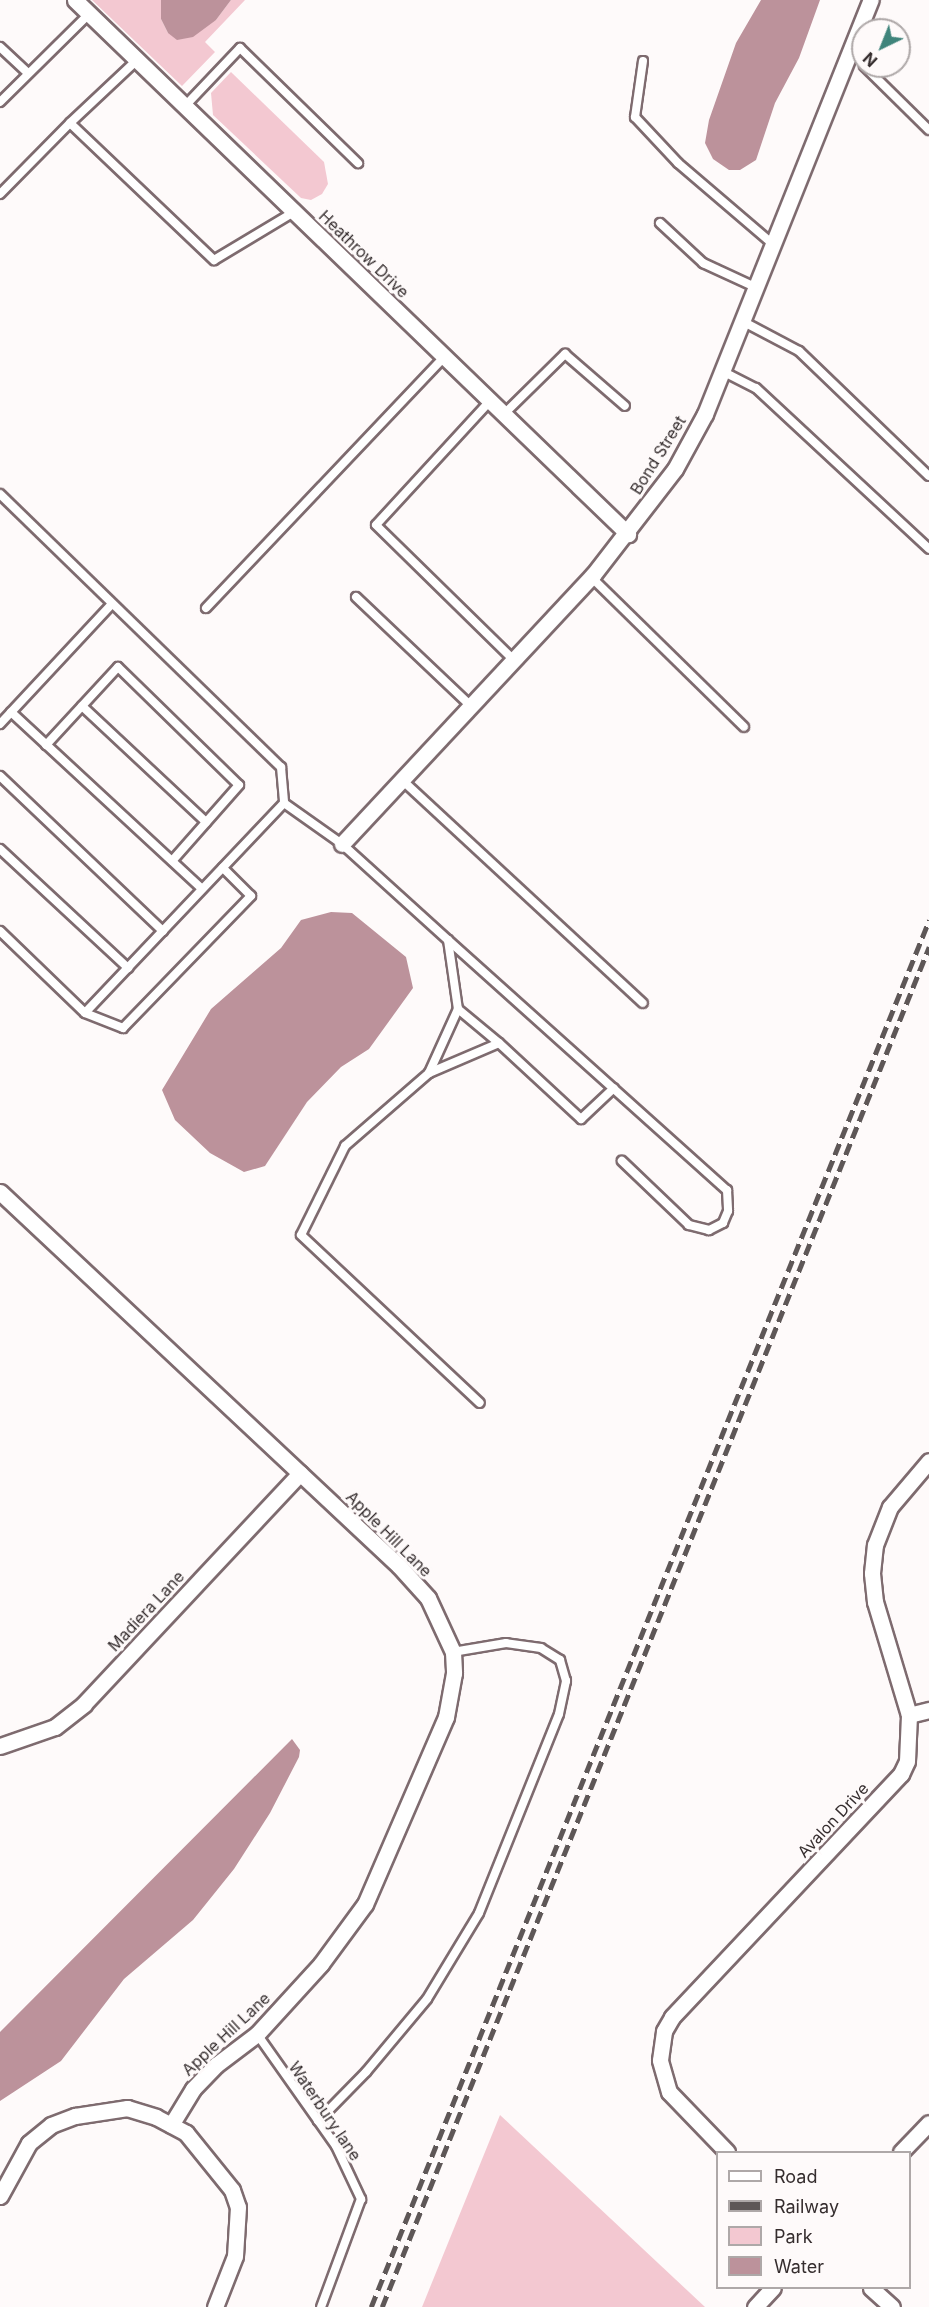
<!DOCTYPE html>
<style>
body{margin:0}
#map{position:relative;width:929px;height:2307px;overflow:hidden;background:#fefafa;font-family:Inter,sans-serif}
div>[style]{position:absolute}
.green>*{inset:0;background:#f3c8d1}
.water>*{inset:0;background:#bc929b}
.roads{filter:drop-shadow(2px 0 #7e6b6f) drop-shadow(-2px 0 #7e6b6f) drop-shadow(0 2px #7e6b6f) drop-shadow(0 -2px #7e6b6f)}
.lane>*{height:8px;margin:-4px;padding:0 4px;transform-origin:4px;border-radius:4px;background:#fff}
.street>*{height:15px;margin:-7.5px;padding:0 7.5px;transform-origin:7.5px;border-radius:7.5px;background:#fff}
.rail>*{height:4.5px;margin-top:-2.25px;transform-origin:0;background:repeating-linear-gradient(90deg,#5e5757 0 12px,transparent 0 18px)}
span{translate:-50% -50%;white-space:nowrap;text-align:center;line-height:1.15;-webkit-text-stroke:6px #fefafa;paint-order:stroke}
.street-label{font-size:16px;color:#352d2e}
.legend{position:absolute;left:716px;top:2151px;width:195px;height:138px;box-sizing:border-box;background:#fefafa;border:2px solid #aea8a8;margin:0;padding:8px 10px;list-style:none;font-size:18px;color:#352d2e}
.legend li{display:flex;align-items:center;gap:12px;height:30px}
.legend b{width:30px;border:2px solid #aea8a8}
.north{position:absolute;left:851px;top:18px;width:60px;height:60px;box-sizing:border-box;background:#fefafa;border:2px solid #aea8a8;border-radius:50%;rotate:223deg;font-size:16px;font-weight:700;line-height:24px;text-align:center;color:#352d2e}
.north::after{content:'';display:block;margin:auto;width:21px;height:27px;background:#3f847b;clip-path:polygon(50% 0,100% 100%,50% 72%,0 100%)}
</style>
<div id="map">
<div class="green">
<i style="clip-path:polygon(92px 0,161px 0,161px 19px,168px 33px,216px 20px,231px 0,245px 0,205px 42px,215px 52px,182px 86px)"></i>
<i style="clip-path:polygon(231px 72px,324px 162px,328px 184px,322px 194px,311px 200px,301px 198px,213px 115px,211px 93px)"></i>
<i style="clip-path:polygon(500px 2115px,705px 2307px,422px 2307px)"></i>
</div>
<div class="water">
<i style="clip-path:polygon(161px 0,231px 0,216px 20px,193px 37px,177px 40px,168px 33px,161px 19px)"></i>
<i style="clip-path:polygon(761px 0,820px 0,799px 58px,775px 103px,756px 160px,740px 170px,729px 170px,713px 159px,705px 143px,709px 120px,736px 43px)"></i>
<i style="clip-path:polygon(331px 912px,352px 913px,406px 957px,413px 988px,369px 1049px,341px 1067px,307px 1102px,265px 1166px,244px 1172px,210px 1153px,175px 1120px,162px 1090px,211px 1009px,281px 948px,301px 920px)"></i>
<i style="clip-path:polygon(292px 1739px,300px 1750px,299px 1757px,270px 1813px,234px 1869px,193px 1920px,124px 1979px,61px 2061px,0 2101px,0 2032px)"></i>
</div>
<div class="roads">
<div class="lane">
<i style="left:0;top:47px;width:37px;rotate:43deg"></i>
<i style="left:643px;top:61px;width:57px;rotate:98.1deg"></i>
<i style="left:635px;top:117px;width:63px;rotate:46.9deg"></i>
<i style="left:678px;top:163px;width:125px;rotate:40.5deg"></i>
<i style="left:864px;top:66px;width:91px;rotate:44.6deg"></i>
<i style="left:0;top:102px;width:125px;rotate:-44.7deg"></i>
<i style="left:185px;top:106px;width:80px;rotate:-46.5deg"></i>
<i style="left:240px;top:48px;width:165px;rotate:44.3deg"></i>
<i style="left:70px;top:123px;width:92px;rotate:-43.2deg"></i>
<i style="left:0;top:194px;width:100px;rotate:-45.4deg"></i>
<i style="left:70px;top:123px;width:199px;rotate:43.6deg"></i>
<i style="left:214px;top:260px;width:93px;rotate:-31deg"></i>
<i style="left:660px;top:223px;width:59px;rotate:42.9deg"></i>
<i style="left:703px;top:263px;width:57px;rotate:24.8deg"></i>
<i style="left:742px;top:321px;width:64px;rotate:27.8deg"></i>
<i style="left:799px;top:351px;width:180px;rotate:43.9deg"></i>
<i style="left:722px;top:371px;width:38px;rotate:27deg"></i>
<i style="left:756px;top:388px;width:236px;rotate:42.9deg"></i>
<i style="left:490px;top:401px;width:168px;rotate:132.6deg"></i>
<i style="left:376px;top:525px;width:193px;rotate:44.4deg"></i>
<i style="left:504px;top:414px;width:86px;rotate:-44.5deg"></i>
<i style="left:565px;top:354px;width:79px;rotate:40.9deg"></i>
<i style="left:0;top:494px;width:392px;rotate:44.2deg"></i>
<i style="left:281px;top:767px;width:36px;rotate:85deg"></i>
<i style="left:284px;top:803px;width:289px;rotate:133.5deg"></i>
<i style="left:591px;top:577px;width:214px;rotate:44.4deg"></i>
<i style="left:356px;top:597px;width:158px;rotate:43.5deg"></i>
<i style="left:206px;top:608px;width:346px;rotate:-46.5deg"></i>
<i style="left:82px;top:706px;width:170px;rotate:43.1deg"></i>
<i style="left:11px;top:712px;width:260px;rotate:42.8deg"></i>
<i style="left:0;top:724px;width:163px;rotate:-47deg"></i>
<i style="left:46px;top:745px;width:106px;rotate:-47.3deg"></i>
<i style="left:118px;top:667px;width:169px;rotate:44.3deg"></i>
<i style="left:239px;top:785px;width:101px;rotate:131.4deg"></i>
<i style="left:0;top:776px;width:225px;rotate:43.6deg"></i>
<i style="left:402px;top:780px;width:328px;rotate:42.8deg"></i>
<i style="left:284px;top:803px;width:71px;rotate:35.3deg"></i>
<i style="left:342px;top:844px;width:143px;rotate:42.2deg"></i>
<i style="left:448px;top:940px;width:70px;rotate:81.8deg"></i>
<i style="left:458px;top:1009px;width:70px;rotate:114.4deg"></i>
<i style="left:429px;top:1073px;width:111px;rotate:139deg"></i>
<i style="left:345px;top:1146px;width:99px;rotate:116.3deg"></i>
<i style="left:301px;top:1235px;width:245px;rotate:43.2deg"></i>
<i style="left:0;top:849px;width:175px;rotate:42.9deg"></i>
<i style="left:0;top:931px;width:118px;rotate:44deg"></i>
<i style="left:85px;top:1013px;width:41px;rotate:21.5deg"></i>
<i style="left:123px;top:1028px;width:184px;rotate:-45.9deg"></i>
<i style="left:251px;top:896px;width:40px;rotate:-135deg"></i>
<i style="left:448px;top:940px;width:375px;rotate:41.9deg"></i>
<i style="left:727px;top:1190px;width:21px;rotate:87deg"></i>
<i style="left:728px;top:1211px;width:13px;rotate:113deg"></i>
<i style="left:723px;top:1223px;width:16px;rotate:153deg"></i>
<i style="left:709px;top:1230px;width:21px;rotate:-166deg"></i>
<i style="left:689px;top:1225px;width:93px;rotate:-136.3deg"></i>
<i style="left:458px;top:1009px;width:53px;rotate:39.7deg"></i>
<i style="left:429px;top:1073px;width:76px;rotate:-23.2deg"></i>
<i style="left:499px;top:1043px;width:112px;rotate:42.8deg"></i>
<i style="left:581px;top:1119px;width:45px;rotate:-43.2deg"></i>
<i style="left:257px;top:2034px;width:137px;rotate:54.8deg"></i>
<i style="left:336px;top:2146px;width:59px;rotate:64.7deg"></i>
<i style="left:361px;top:2199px;width:115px;rotate:110.3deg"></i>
<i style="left:318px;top:2121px;width:69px;rotate:-45.6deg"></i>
<i style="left:366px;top:2072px;width:95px;rotate:-50.1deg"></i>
<i style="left:427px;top:1999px;width:100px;rotate:-58.8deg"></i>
<i style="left:479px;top:1913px;width:214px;rotate:-68.1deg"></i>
<i style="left:559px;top:1714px;width:34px;rotate:-78deg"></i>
<i style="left:566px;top:1681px;width:22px;rotate:-106deg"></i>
<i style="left:560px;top:1660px;width:22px;rotate:-148deg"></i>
<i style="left:541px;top:1648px;width:35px;rotate:-172deg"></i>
<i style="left:506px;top:1643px;width:54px;rotate:170.4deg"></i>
</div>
<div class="street">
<i style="left:75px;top:0;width:769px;rotate:44deg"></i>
<i style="left:342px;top:844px;width:368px;rotate:-47deg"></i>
<i style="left:593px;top:575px;width:134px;rotate:-52.3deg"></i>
<i style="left:675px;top:469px;width:63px;rotate:-61.4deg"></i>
<i style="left:705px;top:414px;width:446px;rotate:-68.2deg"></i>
<i style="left:0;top:1192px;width:547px;rotate:43.15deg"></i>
<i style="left:399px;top:1566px;width:43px;rotate:47.8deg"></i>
<i style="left:428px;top:1598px;width:60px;rotate:65.2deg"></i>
<i style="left:453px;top:1652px;width:21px;rotate:87deg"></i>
<i style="left:454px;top:1673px;width:45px;rotate:100.3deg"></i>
<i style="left:446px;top:1717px;width:204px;rotate:113.4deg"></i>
<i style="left:365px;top:1904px;width:74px;rotate:126.3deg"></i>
<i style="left:321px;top:1964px;width:95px;rotate:132.4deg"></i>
<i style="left:257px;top:2034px;width:51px;rotate:142.9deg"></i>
<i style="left:216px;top:2065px;width:33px;rotate:134deg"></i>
<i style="left:193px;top:2089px;width:42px;rotate:121.4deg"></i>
<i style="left:909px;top:1715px;width:21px;rotate:-14deg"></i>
<i style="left:0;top:1746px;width:58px;rotate:-19.1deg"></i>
<i style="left:55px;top:1727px;width:37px;rotate:-38deg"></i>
<i style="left:84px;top:1704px;width:316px;rotate:-46.9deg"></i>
<i style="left:727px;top:2152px;width:83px;rotate:-134deg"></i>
<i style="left:669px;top:2092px;width:33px;rotate:-106deg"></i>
<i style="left:660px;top:2060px;width:29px;rotate:-82deg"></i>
<i style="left:664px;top:2031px;width:16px;rotate:-60deg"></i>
<i style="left:672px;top:2017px;width:334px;rotate:-46.7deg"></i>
<i style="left:901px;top:1774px;width:14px;rotate:-65deg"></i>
<i style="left:907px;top:1761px;width:46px;rotate:-87.5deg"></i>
<i style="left:909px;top:1715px;width:118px;rotate:-106.7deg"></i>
<i style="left:875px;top:1602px;width:29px;rotate:-96deg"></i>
<i style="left:872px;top:1573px;width:28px;rotate:-84deg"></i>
<i style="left:875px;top:1545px;width:41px;rotate:-68.5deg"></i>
<i style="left:890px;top:1507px;width:60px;rotate:-49.7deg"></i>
<i style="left:901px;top:2152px;width:40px;rotate:-46deg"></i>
<i style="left:0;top:2196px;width:60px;rotate:-61.3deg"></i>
<i style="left:29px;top:2143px;width:28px;rotate:-39deg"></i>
<i style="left:51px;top:2125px;width:26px;rotate:-21deg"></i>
<i style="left:75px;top:2116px;width:53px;rotate:-8.7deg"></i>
<i style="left:127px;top:2108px;width:30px;rotate:17deg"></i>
<i style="left:156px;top:2117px;width:34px;rotate:28deg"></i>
<i style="left:186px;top:2133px;width:73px;rotate:51.1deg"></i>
<i style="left:232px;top:2190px;width:18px;rotate:71deg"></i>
<i style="left:238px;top:2207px;width:49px;rotate:93.5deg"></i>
<i style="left:235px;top:2256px;width:55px;rotate:111.4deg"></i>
<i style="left:871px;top:2288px;width:28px;rotate:42deg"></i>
<i style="left:755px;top:2307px;width:26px;rotate:-47deg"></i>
</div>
</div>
<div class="rail">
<i style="left:371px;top:2307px;width:1495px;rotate:-68.08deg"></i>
<i style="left:382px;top:2307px;width:1466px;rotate:-68.09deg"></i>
</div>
<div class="street-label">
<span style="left:364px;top:254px;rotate:44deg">Heathrow Drive</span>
<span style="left:658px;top:455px;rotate:-58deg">Bond Street</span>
<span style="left:389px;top:1534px;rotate:45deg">Apple Hill Lane</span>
<span style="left:146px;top:1611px;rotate:-47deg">Madiera Lane</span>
<span style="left:833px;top:1820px;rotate:-47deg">Avalon Drive</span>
<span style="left:226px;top:2034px;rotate:-43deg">Apple Hill Lane</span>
<span style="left:325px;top:2111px;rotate:56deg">Waterbury lane</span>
</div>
<ul class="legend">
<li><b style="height:8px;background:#fff"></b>Road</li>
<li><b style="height:8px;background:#5e5757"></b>Railway</li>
<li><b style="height:16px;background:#f3c8d1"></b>Park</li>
<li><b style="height:16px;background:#bc929b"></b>Water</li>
</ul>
<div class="north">N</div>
</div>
